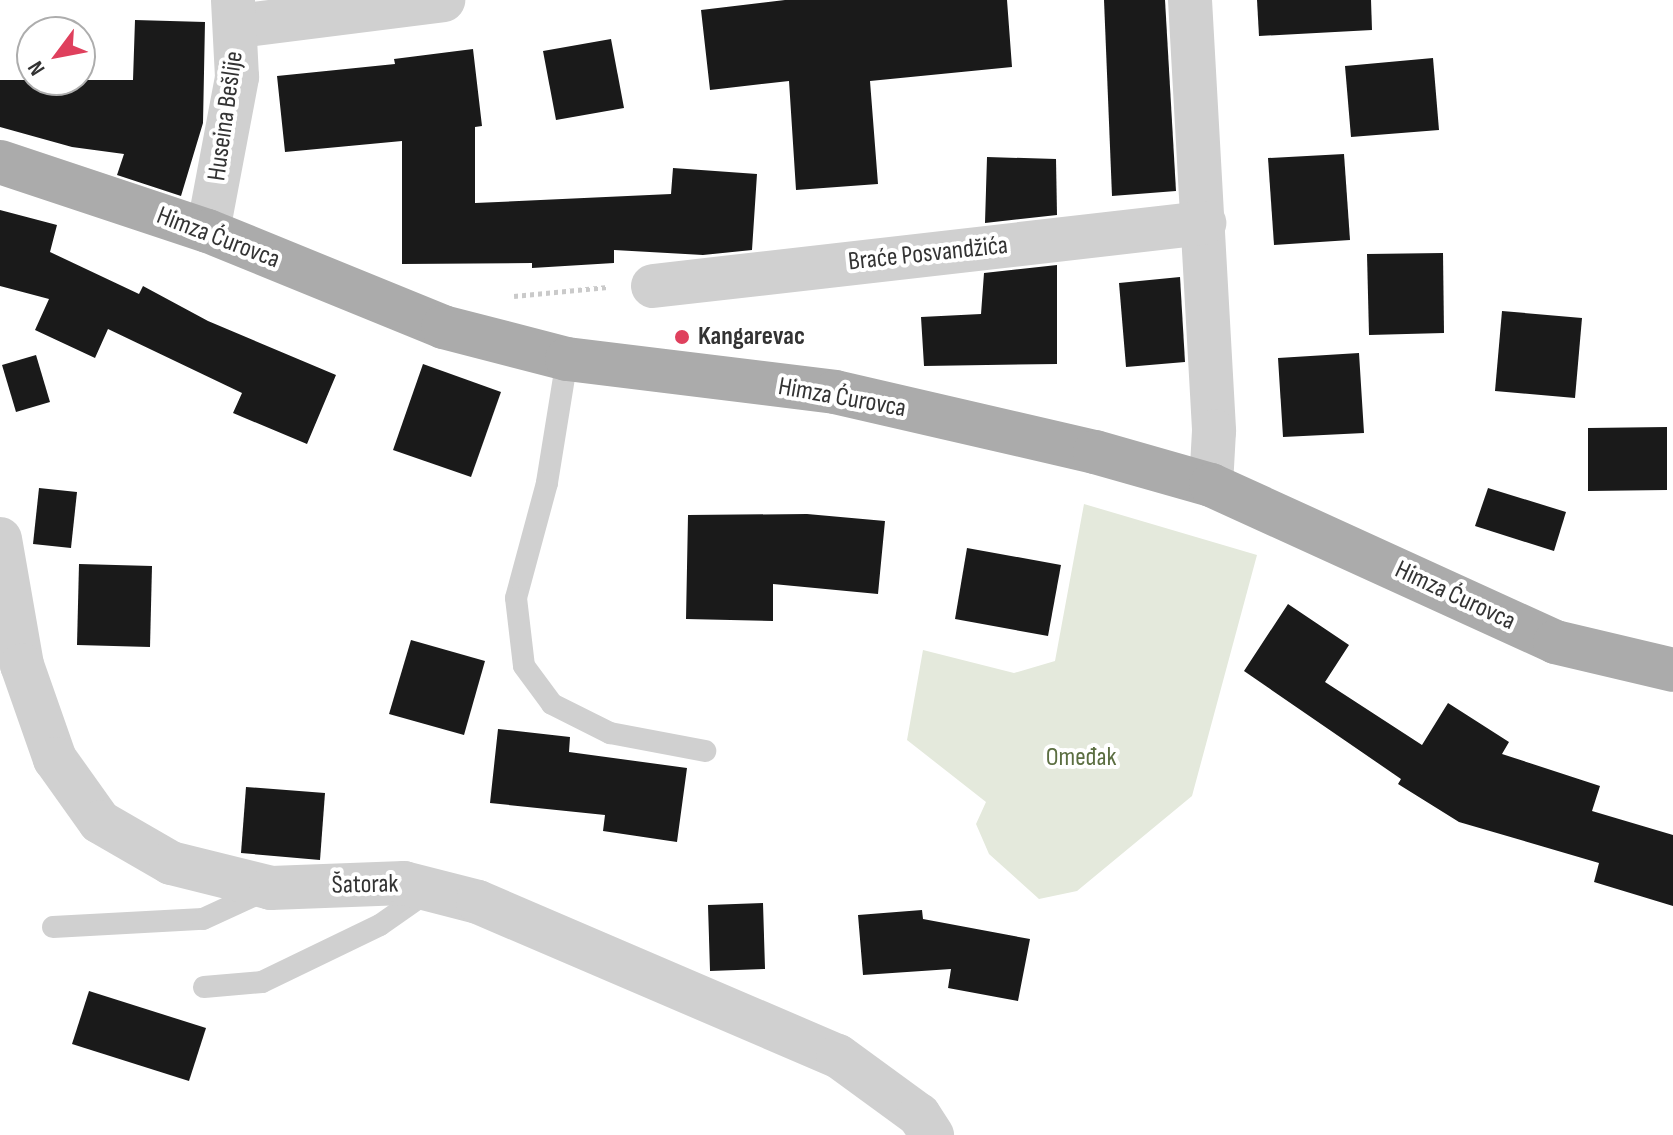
<!DOCTYPE html>
<meta charset="utf-8">
<style>
body{margin:0}
#map{position:relative;width:1673px;height:1135px;overflow:hidden;background:#fff;font-family:"Sofia Sans Condensed",sans-serif}
div>[style]{position:absolute}
.green>*{inset:0;background:#e4e9dc}
.building>*{inset:0;background:#1a1a1a}
.path>*{height:5px;margin-top:-2.5px;transform-origin:0;background:repeating-linear-gradient(90deg,#cacaca 0 4px,transparent 0 8px)}
.lane>*{height:22px;margin:-11px;padding:0 11px;transform-origin:11px;border-radius:11px;background:#d0d0d0}
.street>*{height:44px;margin:-22px;padding:0 22px;transform-origin:22px;border-radius:22px;background:#d0d0d0}
.primary>*{height:44px;margin:-22px;padding:0 22px;transform-origin:22px;border-radius:22px;background:#ababab}
.dots>*{width:22px;height:22px;translate:-50% -50%;box-sizing:border-box;border:4px solid #fff;border-radius:50%}
span{translate:-50% -50%;white-space:nowrap;text-align:center;line-height:1.15;-webkit-text-stroke:8px #fff;paint-order:stroke}
.street-label{font-size:26px;color:#333}
.poi-label{font-size:26px;color:#333;font-weight:700}
.left{translate:0 -50%;text-align:left}
.park-label{font-size:26px;color:#5b6e41}
.north{position:absolute;left:16px;top:16px;width:80px;height:80px;box-sizing:border-box;background:#fff;border:2px solid #adadad;border-radius:50%;rotate:238deg;font-size:22px;font-weight:700;line-height:32px;text-align:center;color:#333}
.north::after{content:'';display:block;margin:auto;width:28px;height:36px;background:#df405d;clip-path:polygon(50% 0,100% 100%,50% 72%,0 100%)}
</style>
<div id="map">
<div class="green">
<i style="clip-path:polygon(1084px 504px,1257px 555px,1192px 796px,1077px 891px,1039px 899px,989px 854px,976px 824px,986px 802px,907px 740px,923px 650px,1014px 673px,1055px 661px)"></i>
</div>
<div class="building">
<i style="clip-path:polygon(785px 0,1007px 0,1012px 67px,870px 81px,878px 184px,796px 190px,789px 81px,710px 90px,701px 10px)"></i>
<i style="clip-path:polygon(1104px 0,1165px 0,1176px 191px,1112px 196px)"></i>
<i style="clip-path:polygon(1257px 0,1371px 0,1372px 30px,1259px 36px)"></i>
<i style="clip-path:polygon(135px 20px,205px 22px,203px 123px,181px 196px,117px 175px,124px 154px,72px 147px,0 127px,0 80px,133px 80px)"></i>
<i style="clip-path:polygon(611px 39px,624px 108px,556px 120px,543px 51px)"></i>
<i style="clip-path:polygon(473px 49px,482px 126px,475px 127px,475px 203px,671px 194px,673px 168px,757px 174px,752px 250px,703px 255px,614px 250px,614px 263px,532px 268px,532px 263px,402px 264px,402px 141px,285px 152px,277px 76px,395px 64px,394px 59px)"></i>
<i style="clip-path:polygon(1433px 58px,1439px 130px,1351px 137px,1345px 66px)"></i>
<i style="clip-path:polygon(1344px 154px,1350px 240px,1274px 245px,1268px 158px)"></i>
<i style="clip-path:polygon(987px 157px,1056px 159px,1057px 215px,985px 223px)"></i>
<i style="clip-path:polygon(0 210px,57px 225px,50px 252px,139px 294px,143px 286px,208px 321px,336px 375px,307px 444px,233px 413px,242px 393px,108px 329px,95px 358px,35px 330px,49px 299px,0 286px)"></i>
<i style="clip-path:polygon(1443px 253px,1444px 333px,1369px 335px,1367px 254px)"></i>
<i style="clip-path:polygon(1057px 265px,1057px 364px,924px 366px,921px 317px,981px 314px,984px 273px)"></i>
<i style="clip-path:polygon(1180px 277px,1185px 362px,1126px 367px,1119px 283px)"></i>
<i style="clip-path:polygon(1502px 311px,1582px 318px,1575px 398px,1495px 391px)"></i>
<i style="clip-path:polygon(1359px 353px,1364px 433px,1283px 437px,1278px 358px)"></i>
<i style="clip-path:polygon(36px 355px,50px 402px,16px 412px,2px 365px)"></i>
<i style="clip-path:polygon(423px 364px,501px 392px,471px 477px,393px 450px)"></i>
<i style="clip-path:polygon(1667px 427px,1667px 490px,1588px 491px,1588px 428px)"></i>
<i style="clip-path:polygon(39px 488px,77px 492px,71px 548px,33px 544px)"></i>
<i style="clip-path:polygon(1488px 488px,1566px 512px,1554px 551px,1475px 526px)"></i>
<i style="clip-path:polygon(807px 514px,885px 521px,878px 594px,773px 584px,773px 621px,686px 619px,688px 515px)"></i>
<i style="clip-path:polygon(967px 548px,1061px 565px,1048px 636px,955px 619px)"></i>
<i style="clip-path:polygon(79px 564px,152px 566px,150px 647px,77px 645px)"></i>
<i style="clip-path:polygon(1288px 604px,1349px 645px,1325px 682px,1422px 745px,1448px 703px,1509px 742px,1502px 754px,1600px 786px,1592px 811px,1673px 835px,1673px 906px,1594px 882px,1599px 863px,1459px 822px,1398px 784px,1401px 779px,1244px 671px)"></i>
<i style="clip-path:polygon(411px 640px,485px 661px,464px 735px,389px 714px)"></i>
<i style="clip-path:polygon(498px 729px,570px 737px,569px 752px,687px 768px,677px 842px,603px 831px,605px 815px,490px 803px)"></i>
<i style="clip-path:polygon(246px 787px,325px 793px,320px 860px,241px 853px)"></i>
<i style="clip-path:polygon(763px 903px,765px 969px,710px 971px,708px 905px)"></i>
<i style="clip-path:polygon(922px 910px,923px 919px,1030px 939px,1018px 1001px,948px 988px,951px 969px,863px 975px,858px 915px)"></i>
<i style="clip-path:polygon(89px 991px,206px 1028px,189px 1081px,72px 1044px)"></i>
</div>
<div class="path">
<i style="left:514px;top:296px;width:94px;rotate:-5.5deg"></i>
</div>
<div class="lane">
<i style="left:567px;top:359px;width:126px;rotate:99.2deg"></i>
<i style="left:547px;top:483px;width:119px;rotate:105.1deg"></i>
<i style="left:516px;top:598px;width:68px;rotate:83.3deg"></i>
<i style="left:524px;top:666px;width:47px;rotate:53.6deg"></i>
<i style="left:552px;top:704px;width:65px;rotate:26.6deg"></i>
<i style="left:610px;top:733px;width:97px;rotate:10.7deg"></i>
<i style="left:53px;top:927px;width:150px;rotate:-3.1deg"></i>
<i style="left:203px;top:919px;width:69px;rotate:-24.7deg"></i>
<i style="left:204px;top:987px;width:58px;rotate:-4.9deg"></i>
<i style="left:262px;top:982px;width:131px;rotate:-25.8deg"></i>
<i style="left:380px;top:925px;width:61px;rotate:-35deg"></i>
</div>
<div class="street">
<i style="left:1190px;top:0;width:432px;rotate:86.8deg"></i>
<i style="left:1214px;top:431px;width:54px;rotate:93.2deg"></i>
<i style="left:238px;top:26px;width:207px;rotate:-7.2deg"></i>
<i style="left:208px;top:231px;width:157px;rotate:-79.3deg"></i>
<i style="left:237px;top:77px;width:77px;rotate:-93deg"></i>
<i style="left:653px;top:286px;width:555px;rotate:-6.52deg"></i>
<i style="left:0;top:539px;width:128px;rotate:80.1deg"></i>
<i style="left:22px;top:665px;width:100px;rotate:70.7deg"></i>
<i style="left:55px;top:759px;width:77px;rotate:54.5deg"></i>
<i style="left:100px;top:822px;width:82px;rotate:30deg"></i>
<i style="left:171px;top:863px;width:103px;rotate:14deg"></i>
<i style="left:271px;top:888px;width:133px;rotate:-2.2deg"></i>
<i style="left:404px;top:883px;width:76px;rotate:14.4deg"></i>
<i style="left:478px;top:902px;width:392px;rotate:23.2deg"></i>
<i style="left:838px;top:1056px;width:100px;rotate:36.1deg"></i>
<i style="left:919px;top:1115px;width:24px;rotate:57deg"></i>
</div>
<div class="primary">
<i style="left:0;top:162px;width:219px;rotate:18.4deg"></i>
<i style="left:208px;top:231px;width:254px;rotate:22.2deg"></i>
<i style="left:443px;top:327px;width:128px;rotate:14.5deg"></i>
<i style="left:567px;top:359px;width:270px;rotate:7deg"></i>
<i style="left:835px;top:392px;width:267px;rotate:13deg"></i>
<i style="left:1095px;top:452px;width:121px;rotate:15.9deg"></i>
<i style="left:1211px;top:485px;width:378px;rotate:24.5deg"></i>
<i style="left:1555px;top:642px;width:121px;rotate:13.3deg"></i>
</div>
<div class="dots">
<i style="left:682px;top:337px;background:#df405d"></i>
</div>
<div class="street-label">
<span style="left:226px;top:116px;rotate:-82deg">Huseina Bešlije</span>
<span style="left:218px;top:238px;rotate:21deg">Himza Ćurovca</span>
<span style="left:928px;top:254px;rotate:-6deg">Braće Posvandžića</span>
<span style="left:842px;top:398px;rotate:10deg">Himza Ćurovca</span>
<span style="left:1455px;top:596px;rotate:25deg">Himza Ćurovca</span>
<span style="left:365px;top:885px;rotate:-1deg">Šatorak</span>
</div>
<div class="poi-label">
<span class="left" style="left:698px;top:337px">Kangarevac</span>
</div>
<div class="park-label">
<span style="left:1081px;top:758px">Omeđak</span>
</div>
<div class="north">N</div>
</div>
